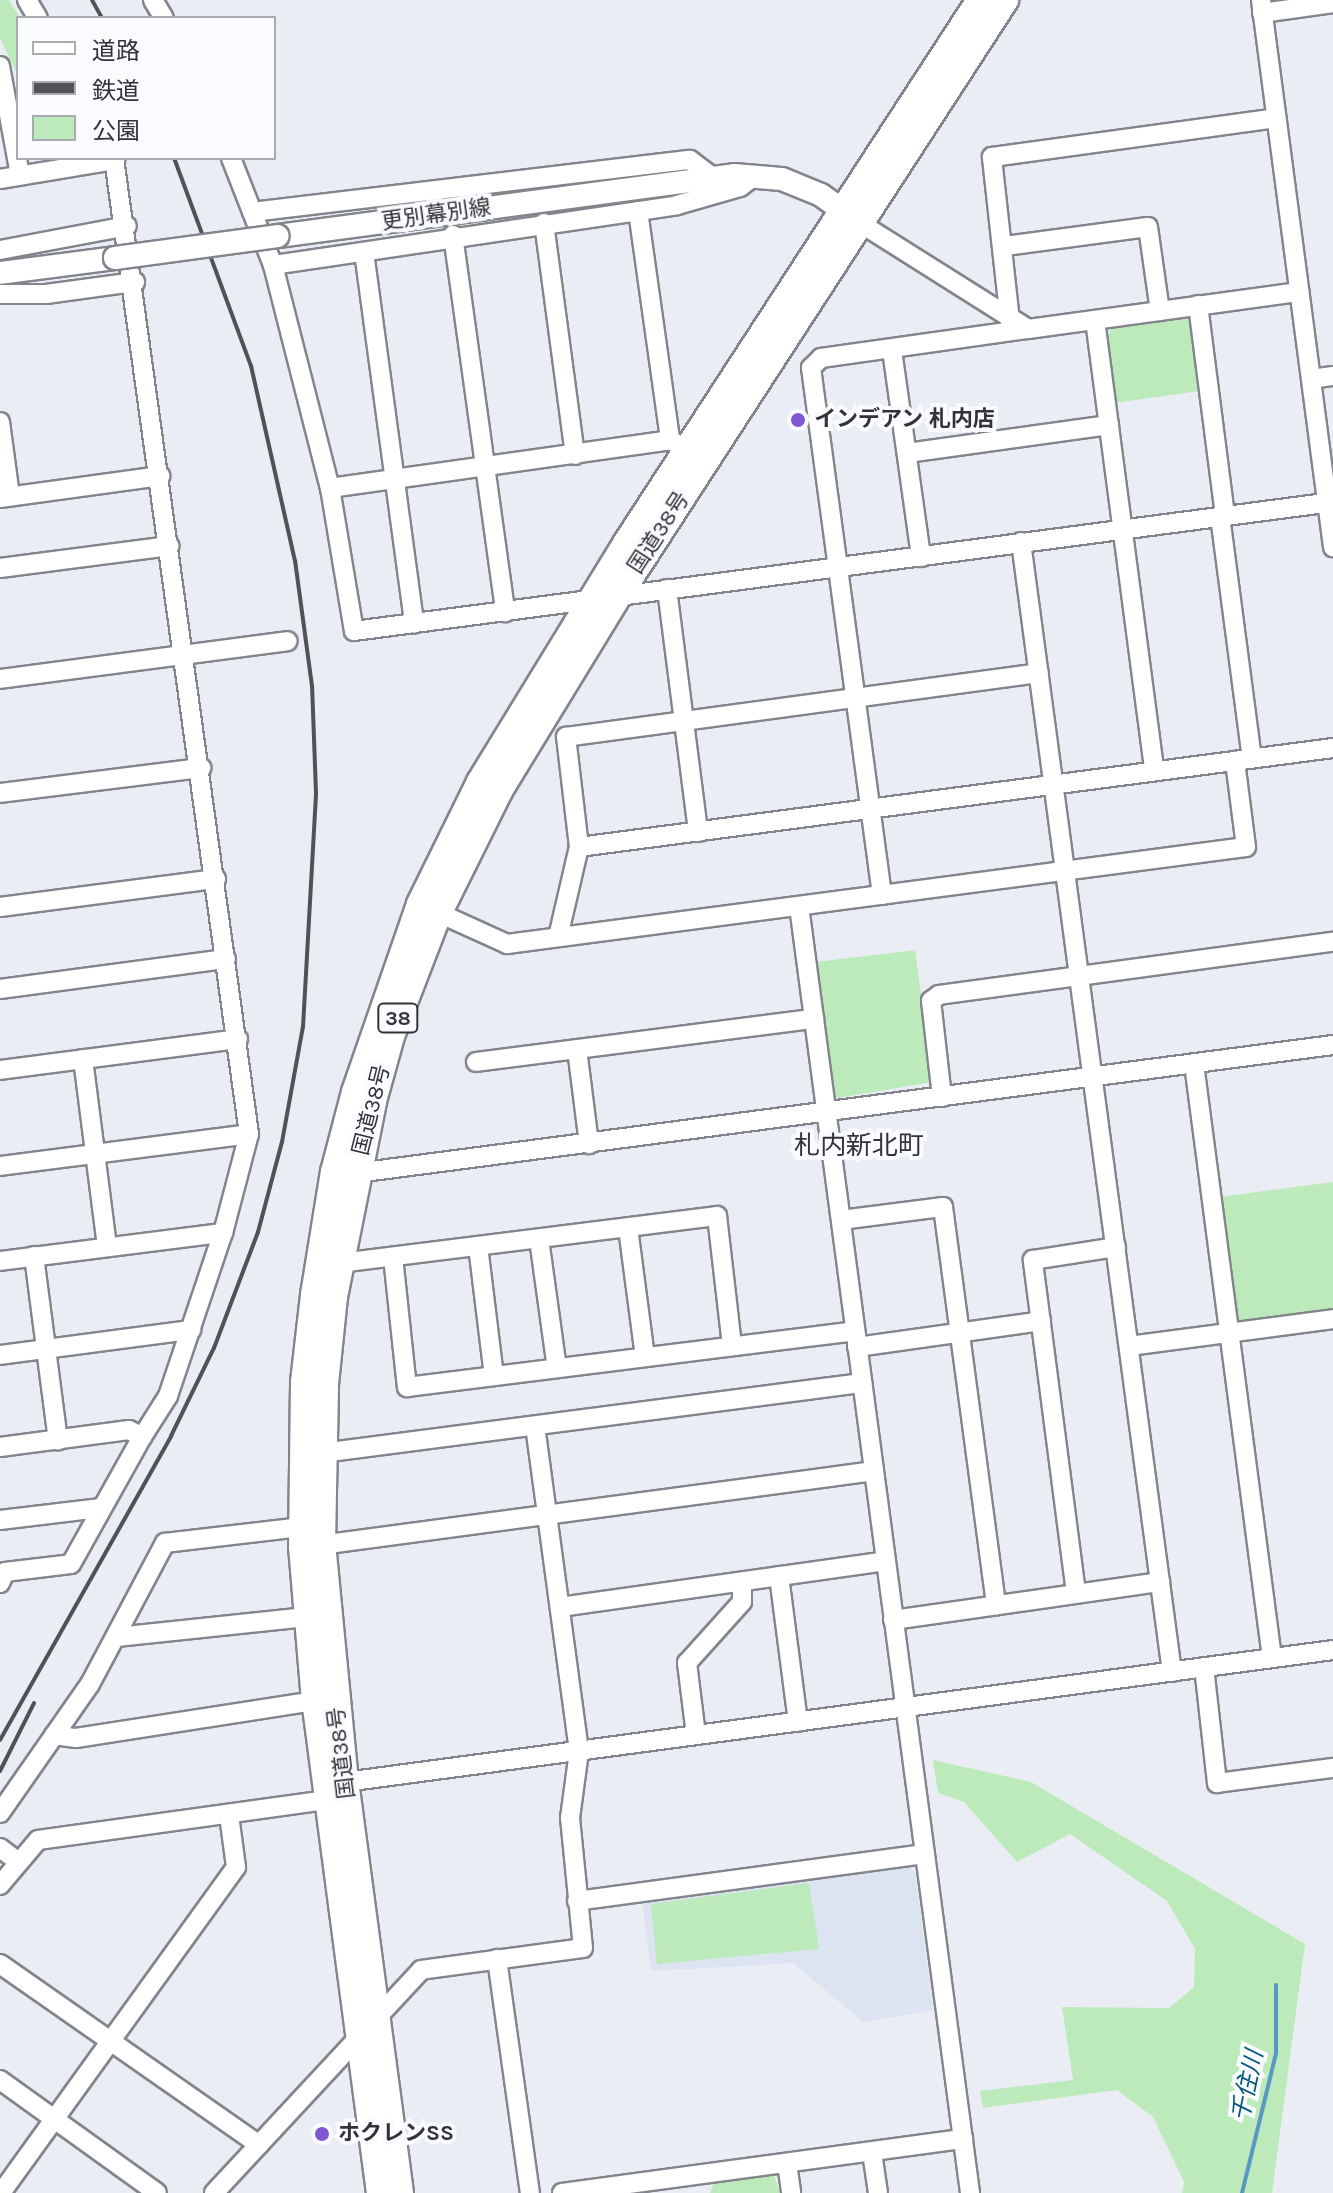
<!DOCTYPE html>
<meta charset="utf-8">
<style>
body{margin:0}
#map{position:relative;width:1333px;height:2193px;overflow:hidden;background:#eaeef4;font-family:Karla,"Noto Sans JP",sans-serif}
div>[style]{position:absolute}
.built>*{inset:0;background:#dbe4f0}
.green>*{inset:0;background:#bceaba}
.stream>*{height:4px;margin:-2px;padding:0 2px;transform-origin:2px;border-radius:2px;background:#5998c0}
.roads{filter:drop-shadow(2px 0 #82858b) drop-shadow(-2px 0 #82858b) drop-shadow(0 2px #82858b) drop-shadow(0 -2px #82858b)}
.minor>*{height:18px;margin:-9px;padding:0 9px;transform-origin:9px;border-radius:9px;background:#fff}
.major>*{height:22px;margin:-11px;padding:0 11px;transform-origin:11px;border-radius:11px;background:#fff}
.highway>*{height:26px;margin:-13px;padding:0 13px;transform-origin:13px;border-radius:13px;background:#fff}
.rail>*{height:4px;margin:-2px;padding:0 2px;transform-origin:2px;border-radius:2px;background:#505255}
.bridges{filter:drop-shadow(2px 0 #82858b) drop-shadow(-2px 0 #82858b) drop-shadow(0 2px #82858b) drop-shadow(0 -2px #82858b)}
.major-bridge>*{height:22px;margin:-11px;padding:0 11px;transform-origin:11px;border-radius:11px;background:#fff}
.dots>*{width:22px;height:22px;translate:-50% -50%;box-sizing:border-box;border:4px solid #fafbfe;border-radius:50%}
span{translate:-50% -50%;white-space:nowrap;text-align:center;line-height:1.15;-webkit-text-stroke:8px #fafbfe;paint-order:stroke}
.shield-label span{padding:2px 6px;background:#fafbfe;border:2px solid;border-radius:6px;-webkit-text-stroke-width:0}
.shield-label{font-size:20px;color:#323335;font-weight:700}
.street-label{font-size:22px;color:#323335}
.poi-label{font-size:22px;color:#323335;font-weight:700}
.left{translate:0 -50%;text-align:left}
.water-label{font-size:24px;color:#02567d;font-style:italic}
.quarter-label{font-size:26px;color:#323335}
.legend{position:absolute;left:16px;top:16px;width:260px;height:144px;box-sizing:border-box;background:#fafbfe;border:2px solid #aaabae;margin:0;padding:10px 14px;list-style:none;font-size:24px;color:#323335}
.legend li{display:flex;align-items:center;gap:16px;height:40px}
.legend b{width:40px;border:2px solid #aaabae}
</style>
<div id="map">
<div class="built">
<i style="clip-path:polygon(907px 1865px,915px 1872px,933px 2010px,863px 2022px,793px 1963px,651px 1971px,642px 1900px)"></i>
</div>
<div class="green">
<i style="clip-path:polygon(0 0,9px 0,20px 18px,18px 76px,0 38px)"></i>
<i style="clip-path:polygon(1186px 319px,1191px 323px,1200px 391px,1114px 403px,1106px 337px,1111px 329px)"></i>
<i style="clip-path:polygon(915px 950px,933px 1082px,838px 1098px,832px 1093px,816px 962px)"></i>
<i style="clip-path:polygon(1333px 1182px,1333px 1312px,1242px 1324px,1237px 1318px,1220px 1197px)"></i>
<i style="clip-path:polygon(933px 1760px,1031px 1782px,1305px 1944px,1272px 2193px,1182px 2193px,1184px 2182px,1153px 2117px,1117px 2090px,983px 2108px,980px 2091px,1073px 2080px,1062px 2007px,1169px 2008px,1194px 1987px,1195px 1949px,1167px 1901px,1070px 1834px,1017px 1862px,964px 1802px,938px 1793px)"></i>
<i style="clip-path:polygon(809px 1883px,819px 1949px,657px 1964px,651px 1904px)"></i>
<i style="clip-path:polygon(774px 2175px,780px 2193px,710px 2193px,714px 2182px)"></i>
</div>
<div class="stream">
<i style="left:1242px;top:2193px;width:144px;rotate:-76.3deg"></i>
<i style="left:1276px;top:2053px;width:68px;rotate:-90deg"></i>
</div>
<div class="roads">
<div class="minor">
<i style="left:27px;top:0;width:21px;rotate:59deg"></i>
<i style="left:153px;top:0;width:21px;rotate:59deg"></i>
<i style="left:1261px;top:0;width:552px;rotate:82.5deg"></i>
<i style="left:1262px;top:13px;width:72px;rotate:-8deg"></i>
<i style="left:0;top:66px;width:111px;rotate:79.6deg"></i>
<i style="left:231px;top:158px;width:115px;rotate:68.6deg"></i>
<i style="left:273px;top:265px;width:230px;rotate:75.7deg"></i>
<i style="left:330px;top:488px;width:145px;rotate:80.5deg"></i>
<i style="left:354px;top:631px;width:987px;rotate:-7.51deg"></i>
<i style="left:0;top:179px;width:117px;rotate:-9.4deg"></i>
<i style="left:638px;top:211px;width:231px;rotate:82deg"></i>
<i style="left:670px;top:440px;width:10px;rotate:29deg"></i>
<i style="left:252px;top:212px;width:441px;rotate:-6.8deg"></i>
<i style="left:690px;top:160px;width:30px;rotate:37deg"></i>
<i style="left:544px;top:223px;width:234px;rotate:82.4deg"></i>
<i style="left:860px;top:223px;width:199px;rotate:32.2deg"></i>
<i style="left:1028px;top:329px;width:274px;rotate:-7.8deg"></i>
<i style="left:453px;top:235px;width:381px;rotate:82.1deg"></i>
<i style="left:1005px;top:246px;width:144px;rotate:-7.6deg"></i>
<i style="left:1148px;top:227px;width:85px;rotate:81.9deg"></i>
<i style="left:0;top:250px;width:129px;rotate:-10.7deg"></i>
<i style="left:364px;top:252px;width:375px;rotate:82.3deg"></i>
<i style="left:273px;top:265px;width:408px;rotate:-8.4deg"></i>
<i style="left:677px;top:205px;width:66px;rotate:-15.9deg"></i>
<i style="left:740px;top:187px;width:20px;rotate:-37deg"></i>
<i style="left:0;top:294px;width:46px"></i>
<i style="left:46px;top:294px;width:90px;rotate:-7.7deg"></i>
<i style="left:1198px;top:305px;width:213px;rotate:82.7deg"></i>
<i style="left:1095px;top:320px;width:455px;rotate:82.5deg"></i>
<i style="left:1010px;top:321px;width:165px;rotate:-96.3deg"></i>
<i style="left:992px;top:157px;width:287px;rotate:-7.8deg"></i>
<i style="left:892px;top:350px;width:209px;rotate:82deg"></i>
<i style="left:1311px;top:379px;width:22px;rotate:-8deg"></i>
<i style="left:0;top:422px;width:75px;rotate:82.3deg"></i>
<i style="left:907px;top:453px;width:204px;rotate:-7.9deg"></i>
<i style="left:330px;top:488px;width:343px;rotate:-8deg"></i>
<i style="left:0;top:498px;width:162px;rotate:-7.8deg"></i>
<i style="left:1220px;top:516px;width:244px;rotate:82.5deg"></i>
<i style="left:1021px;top:542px;width:1140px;rotate:82.39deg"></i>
<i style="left:0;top:568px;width:171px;rotate:-7.4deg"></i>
<i style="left:667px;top:589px;width:245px;rotate:82.7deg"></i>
<i style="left:0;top:679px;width:290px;rotate:-7.5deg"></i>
<i style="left:0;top:793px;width:203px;rotate:-7.1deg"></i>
<i style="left:579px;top:847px;width:760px;rotate:-7.48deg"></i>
<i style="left:882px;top:895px;width:532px;rotate:-97.67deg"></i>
<i style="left:811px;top:368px;width:14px;rotate:-45deg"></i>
<i style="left:821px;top:358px;width:209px;rotate:-8deg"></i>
<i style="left:799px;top:906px;width:1298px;rotate:82.43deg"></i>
<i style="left:0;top:907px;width:218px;rotate:-7.4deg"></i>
<i style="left:430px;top:909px;width:85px;rotate:24.4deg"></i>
<i style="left:507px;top:944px;width:745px;rotate:-7.48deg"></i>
<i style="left:1246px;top:847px;width:87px;rotate:-97.3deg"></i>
<i style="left:558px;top:937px;width:92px;rotate:-76.9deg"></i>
<i style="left:579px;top:847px;width:111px;rotate:-96.7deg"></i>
<i style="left:566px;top:737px;width:477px;rotate:-7.7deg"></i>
<i style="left:0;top:989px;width:228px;rotate:-7.6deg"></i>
<i style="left:577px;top:1049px;width:96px;rotate:82.8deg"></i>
<i style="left:83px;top:1059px;width:189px;rotate:82.7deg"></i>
<i style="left:476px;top:1062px;width:341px;rotate:-7.3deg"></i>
<i style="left:1194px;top:1064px;width:599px;rotate:82.52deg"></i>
<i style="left:0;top:1070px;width:240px;rotate:-7.4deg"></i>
<i style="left:942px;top:1097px;width:97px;rotate:-96.5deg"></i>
<i style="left:931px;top:1001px;width:10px;rotate:-37deg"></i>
<i style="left:939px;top:995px;width:398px;rotate:-7.7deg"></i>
<i style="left:0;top:1166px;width:251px;rotate:-7.3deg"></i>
<i style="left:349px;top:1174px;width:992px;rotate:-7.47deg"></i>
<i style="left:841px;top:1220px;width:103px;rotate:-7.3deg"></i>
<i style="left:943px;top:1207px;width:402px;rotate:82.4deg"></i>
<i style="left:628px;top:1228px;width:130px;rotate:82.5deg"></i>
<i style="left:539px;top:1239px;width:130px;rotate:82.1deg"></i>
<i style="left:478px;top:1246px;width:131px;rotate:83deg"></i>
<i style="left:34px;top:1256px;width:186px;rotate:82.6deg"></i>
<i style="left:393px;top:1257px;width:131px;rotate:83.9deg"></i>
<i style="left:407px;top:1387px;width:451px;rotate:-7.1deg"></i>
<i style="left:0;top:1261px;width:225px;rotate:-7.2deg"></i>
<i style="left:340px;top:1263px;width:380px;rotate:-7.1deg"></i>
<i style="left:717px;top:1216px;width:131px;rotate:83.4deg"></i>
<i style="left:1129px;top:1346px;width:206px;rotate:-7.5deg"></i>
<i style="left:857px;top:1347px;width:186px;rotate:-8deg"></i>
<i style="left:0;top:1355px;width:193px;rotate:-7.5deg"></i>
<i style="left:0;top:1447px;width:130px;rotate:-7.5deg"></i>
<i style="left:129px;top:1430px;width:15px;rotate:28deg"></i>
<i style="left:142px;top:1437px;width:49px;rotate:-57.6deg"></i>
<i style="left:168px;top:1396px;width:172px;rotate:-71.4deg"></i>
<i style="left:223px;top:1233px;width:102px;rotate:-75.3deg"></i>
<i style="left:249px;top:1134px;width:985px;rotate:-97.88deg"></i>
<i style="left:322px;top:1453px;width:545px;rotate:-7.39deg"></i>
<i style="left:0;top:1520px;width:102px;rotate:-6.8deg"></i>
<i style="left:313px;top:1546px;width:566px;rotate:-7.61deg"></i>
<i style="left:779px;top:1576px;width:147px;rotate:82.6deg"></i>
<i style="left:0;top:1583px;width:12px;rotate:-66deg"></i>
<i style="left:5px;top:1572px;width:66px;rotate:-6.9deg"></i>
<i style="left:71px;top:1564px;width:145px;rotate:-60.8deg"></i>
<i style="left:1076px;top:1593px;width:336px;rotate:-97.4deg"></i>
<i style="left:1033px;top:1260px;width:84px;rotate:-8.9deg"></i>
<i style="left:560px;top:1607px;width:329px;rotate:-8deg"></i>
<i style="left:893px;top:1620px;width:270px;rotate:-8.1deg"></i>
<i style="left:116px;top:1637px;width:192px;rotate:-6deg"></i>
<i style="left:1204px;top:1667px;width:117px;rotate:83.6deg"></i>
<i style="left:1217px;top:1783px;width:117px;rotate:-7.4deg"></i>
<i style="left:54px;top:1735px;width:22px;rotate:8deg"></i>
<i style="left:76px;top:1738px;width:242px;rotate:-8.8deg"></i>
<i style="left:696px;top:1735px;width:73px;rotate:-97.1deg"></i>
<i style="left:687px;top:1663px;width:82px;rotate:-48deg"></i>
<i style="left:742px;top:1602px;width:20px;rotate:-90deg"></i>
<i style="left:0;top:1813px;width:157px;rotate:-55.1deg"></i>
<i style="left:90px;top:1684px;width:160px;rotate:-62deg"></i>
<i style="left:165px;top:1543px;width:138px;rotate:-6.7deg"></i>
<i style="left:0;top:1848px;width:21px;rotate:37deg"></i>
<i style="left:0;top:1885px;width:59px;rotate:-49.8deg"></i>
<i style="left:38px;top:1840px;width:292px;rotate:-7.9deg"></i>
<i style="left:327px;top:1800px;width:25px;rotate:-45deg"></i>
<i style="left:345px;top:1782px;width:997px;rotate:-7.61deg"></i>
<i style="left:577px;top:1901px;width:351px;rotate:-7.7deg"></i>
<i style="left:497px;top:1959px;width:236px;rotate:82deg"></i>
<i style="left:0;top:1964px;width:316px;rotate:34.9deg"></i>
<i style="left:0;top:2080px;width:193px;rotate:35.7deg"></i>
<i style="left:872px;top:2152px;width:41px;rotate:81.7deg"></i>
<i style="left:787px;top:2163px;width:30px;rotate:82deg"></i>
<i style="left:1px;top:2193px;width:402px;rotate:-54.2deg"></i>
<i style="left:236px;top:1867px;width:52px;rotate:-97.7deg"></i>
<i style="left:214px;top:2193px;width:304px;rotate:-47.1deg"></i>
<i style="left:421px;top:1970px;width:163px;rotate:-7.7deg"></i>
<i style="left:583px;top:1948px;width:131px;rotate:-95.7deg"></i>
<i style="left:570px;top:1818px;width:68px;rotate:-82.3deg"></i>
<i style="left:579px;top:1751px;width:328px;rotate:-97.7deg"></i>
<i style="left:562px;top:2193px;width:405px;rotate:-7.7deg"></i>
</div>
<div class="major">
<i style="left:278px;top:236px;width:460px;rotate:-7.6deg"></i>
<i style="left:734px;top:175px;width:48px;rotate:4.8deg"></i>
<i style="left:782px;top:179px;width:42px;rotate:22.3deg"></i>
<i style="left:821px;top:195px;width:43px;rotate:35.5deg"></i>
<i style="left:0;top:273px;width:116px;rotate:-7.4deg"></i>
</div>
<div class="highway">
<i style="left:380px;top:2193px;width:496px;rotate:-97.5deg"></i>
<i style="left:315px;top:1701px;width:155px;rotate:-94.8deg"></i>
<i style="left:302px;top:1547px;width:165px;rotate:-89.3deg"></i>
<i style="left:304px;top:1382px;width:88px;rotate:-83.4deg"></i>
<i style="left:314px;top:1295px;width:125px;rotate:-80.8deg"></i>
<i style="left:334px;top:1172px;width:83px;rotate:-75.3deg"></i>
<i style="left:355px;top:1092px;width:199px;rotate:-70.9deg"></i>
<i style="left:420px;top:904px;width:136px;rotate:-63.8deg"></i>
<i style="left:480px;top:782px;width:281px;rotate:-58.5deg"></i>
<i style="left:627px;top:542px;width:647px;rotate:-56.92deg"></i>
<i style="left:400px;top:2193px;width:415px;rotate:-97.6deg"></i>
<i style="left:345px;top:1782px;width:239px;rotate:-95.5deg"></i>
<i style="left:322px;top:1544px;width:160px;rotate:-88.9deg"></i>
<i style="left:325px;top:1384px;width:87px;rotate:-84.1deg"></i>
<i style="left:334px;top:1297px;width:200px;rotate:-78.7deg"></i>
<i style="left:373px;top:1101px;width:67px;rotate:-74.5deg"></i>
<i style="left:391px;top:1036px;width:131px;rotate:-68.9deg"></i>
<i style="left:438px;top:914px;width:137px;rotate:-63.6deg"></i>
<i style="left:499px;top:791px;width:228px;rotate:-58.6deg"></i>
<i style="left:618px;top:596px;width:711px;rotate:-57deg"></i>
</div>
</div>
<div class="rail">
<i style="left:92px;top:0;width:21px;rotate:61deg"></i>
<i style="left:0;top:1740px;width:349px;rotate:-60.6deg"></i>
<i style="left:171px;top:1436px;width:98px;rotate:-64deg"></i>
<i style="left:214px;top:1348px;width:124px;rotate:-69.2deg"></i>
<i style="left:258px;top:1232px;width:93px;rotate:-75.1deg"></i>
<i style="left:282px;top:1142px;width:117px;rotate:-79.7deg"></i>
<i style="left:303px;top:1027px;width:234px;rotate:-86.8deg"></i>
<i style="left:316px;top:793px;width:107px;rotate:-92.1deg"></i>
<i style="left:312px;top:686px;width:126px;rotate:-97.7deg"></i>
<i style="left:295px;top:561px;width:200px;rotate:-102.7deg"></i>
<i style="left:251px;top:366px;width:222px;rotate:-110.3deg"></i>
<i style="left:0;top:1771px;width:76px;rotate:-63.4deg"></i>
</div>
<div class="bridges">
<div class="major-bridge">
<i style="left:115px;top:258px;width:164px;rotate:-7.7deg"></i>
</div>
</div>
<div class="dots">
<i style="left:798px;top:420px;background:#7f59d3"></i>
<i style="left:322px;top:2134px;background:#7f59d3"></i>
</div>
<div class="shield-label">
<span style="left:398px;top:1018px">38</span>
</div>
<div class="street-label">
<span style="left:436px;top:215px;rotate:-8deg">更別幕別線</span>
<span style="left:659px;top:533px;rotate:-57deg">国道38号</span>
<span style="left:372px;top:1110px;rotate:-76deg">国道38号</span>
<span style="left:342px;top:1753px;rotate:-97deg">国道38号</span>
</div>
<div class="poi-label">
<span class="left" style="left:814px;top:420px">インデアン 札内店</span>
<span class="left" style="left:338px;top:2134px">ホクレンSS</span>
</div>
<div class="water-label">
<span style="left:1248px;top:2086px;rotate:-78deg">千住川</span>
</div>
<div class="quarter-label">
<span style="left:859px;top:1146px">札内新北町</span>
</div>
<ul class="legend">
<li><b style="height:10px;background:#fff"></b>道路</li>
<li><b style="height:10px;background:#505255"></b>鉄道</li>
<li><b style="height:22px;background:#bceaba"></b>公園</li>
</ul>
</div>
